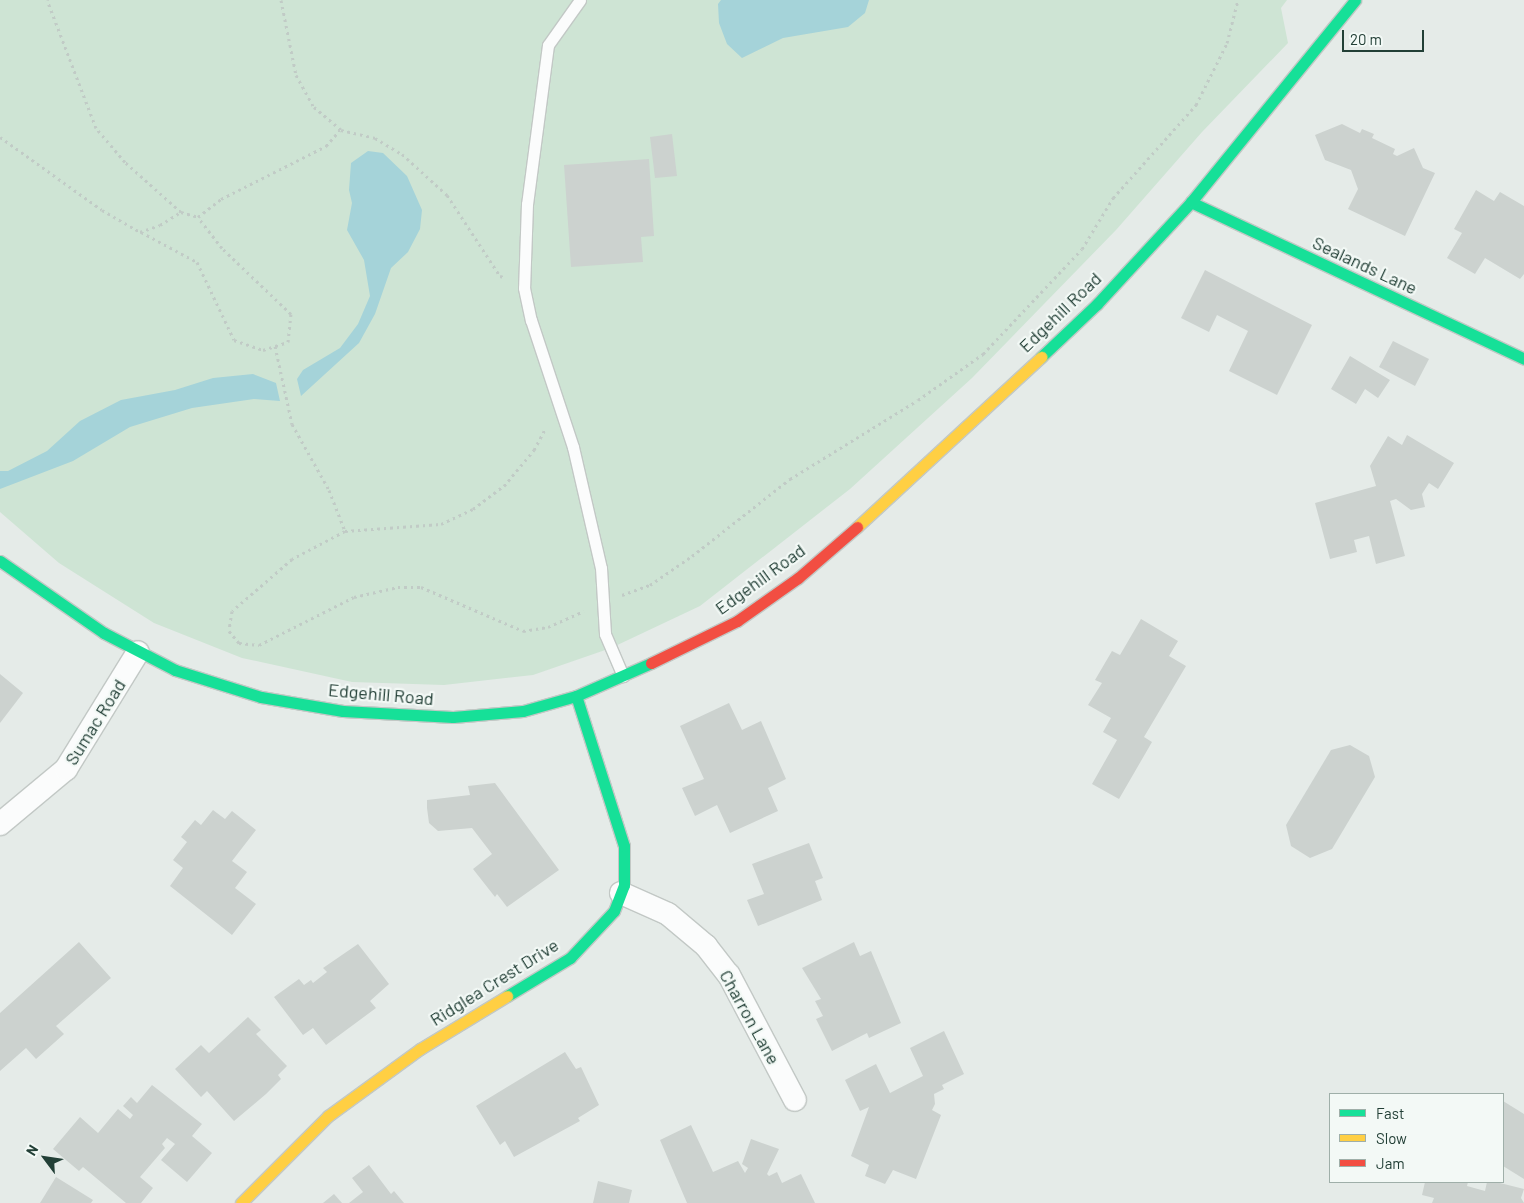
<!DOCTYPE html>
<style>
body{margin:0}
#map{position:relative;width:1524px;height:1203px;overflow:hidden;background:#e5ebe8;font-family:Barlow,sans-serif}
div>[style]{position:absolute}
.green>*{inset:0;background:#cee4d4}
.water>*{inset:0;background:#a5d3d9}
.building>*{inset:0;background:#ccd2cf}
.path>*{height:3px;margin-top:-1.5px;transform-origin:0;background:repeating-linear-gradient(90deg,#c1cbc6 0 2.5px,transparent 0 6.5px)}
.roads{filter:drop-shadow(1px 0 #c2c8c5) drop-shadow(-1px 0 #c2c8c5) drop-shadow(0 1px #c2c8c5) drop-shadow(0 -1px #c2c8c5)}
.lane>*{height:11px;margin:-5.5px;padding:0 5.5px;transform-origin:5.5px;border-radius:5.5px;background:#fbfcfc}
.street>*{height:22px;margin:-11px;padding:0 11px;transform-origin:11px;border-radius:11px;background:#fbfcfc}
.fast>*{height:11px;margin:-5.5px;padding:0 5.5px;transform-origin:5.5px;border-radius:5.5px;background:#16e098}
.slow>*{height:11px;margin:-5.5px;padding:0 5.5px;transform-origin:5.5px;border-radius:5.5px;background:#ffcf43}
.jam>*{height:11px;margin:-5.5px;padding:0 5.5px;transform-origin:5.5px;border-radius:5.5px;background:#f24e42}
span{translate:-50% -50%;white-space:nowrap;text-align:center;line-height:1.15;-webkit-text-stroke:4.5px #f3f9f6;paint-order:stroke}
.street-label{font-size:18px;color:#223f36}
.legend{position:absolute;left:1329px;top:1093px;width:175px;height:90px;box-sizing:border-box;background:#f3f9f6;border:1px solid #9fafa9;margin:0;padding:6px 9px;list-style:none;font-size:15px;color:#223f36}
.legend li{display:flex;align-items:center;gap:10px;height:25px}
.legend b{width:25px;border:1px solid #9fafa9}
.north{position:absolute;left:20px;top:1133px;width:50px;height:50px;-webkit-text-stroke:4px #f3f9f6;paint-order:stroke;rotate:301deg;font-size:14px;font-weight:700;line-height:20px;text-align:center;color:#223f36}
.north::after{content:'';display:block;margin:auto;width:18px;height:22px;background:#223f36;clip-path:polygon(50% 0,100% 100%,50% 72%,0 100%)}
.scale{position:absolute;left:1342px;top:30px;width:82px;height:22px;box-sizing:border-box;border:2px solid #223f36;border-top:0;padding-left:6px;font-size:15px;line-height:18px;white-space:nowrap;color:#223f36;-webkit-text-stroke:4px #f3f9f6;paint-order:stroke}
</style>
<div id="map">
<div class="green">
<i style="clip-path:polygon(0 0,1287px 0,1281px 8px,1288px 43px,1202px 132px,1116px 230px,972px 378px,850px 489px,700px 606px,611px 648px,533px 675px,444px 685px,352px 682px,242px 658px,154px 623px,59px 563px,0 512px)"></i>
</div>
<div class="water">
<i style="clip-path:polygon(721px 0,869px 0,865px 13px,848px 27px,783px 38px,742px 58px,727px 44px,719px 23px,718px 4px)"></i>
<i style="clip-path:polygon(368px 151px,383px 153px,407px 176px,422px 210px,420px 229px,408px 252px,391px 268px,375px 314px,359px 343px,301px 396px,297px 379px,303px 370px,340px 348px,358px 324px,370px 296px,364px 260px,347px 230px,352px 203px,349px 190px,351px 163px)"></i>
<i style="clip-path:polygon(253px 374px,276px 383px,280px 401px,254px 399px,192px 408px,130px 427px,73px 461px,0 489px,0 471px,8px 471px,47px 451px,80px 421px,121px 400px,175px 390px,213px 378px)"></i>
</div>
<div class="building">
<i style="clip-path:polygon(1342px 124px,1360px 133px,1362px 129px,1374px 134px,1372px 138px,1395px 149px,1393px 154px,1397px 156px,1414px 148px,1423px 168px,1435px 173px,1405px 236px,1348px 209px,1358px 189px,1351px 170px,1325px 160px,1315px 135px)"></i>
<i style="clip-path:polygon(672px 134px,677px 176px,655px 178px,650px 137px)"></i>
<i style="clip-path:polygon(649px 159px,654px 236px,641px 237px,643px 262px,571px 267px,564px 165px)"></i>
<i style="clip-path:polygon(1476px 190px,1494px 201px,1500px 192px,1524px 206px,1524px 274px,1520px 279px,1485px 258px,1475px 274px,1447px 258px,1462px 233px,1454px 229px)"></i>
<i style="clip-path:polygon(1205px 270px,1312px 325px,1277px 395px,1229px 371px,1248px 331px,1217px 315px,1209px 332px,1181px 318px)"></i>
<i style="clip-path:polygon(1393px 341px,1429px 359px,1415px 386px,1379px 367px)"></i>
<i style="clip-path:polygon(1350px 356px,1390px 380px,1378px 398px,1365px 389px,1356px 404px,1331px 389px)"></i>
<i style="clip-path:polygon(1407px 435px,1454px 463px,1438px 489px,1429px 483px,1422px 494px,1425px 507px,1411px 510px,1396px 499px,1390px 501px,1405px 556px,1376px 564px,1369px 536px,1354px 540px,1357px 552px,1330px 559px,1315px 503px,1376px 486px,1370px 466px,1388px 436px,1402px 445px)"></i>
<i style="clip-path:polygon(1141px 619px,1178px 641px,1169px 656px,1186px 666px,1144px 737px,1152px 742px,1119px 799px,1092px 784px,1117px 740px,1103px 732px,1111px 718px,1088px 705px,1102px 683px,1095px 680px,1112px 651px,1120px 655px)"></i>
<i style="clip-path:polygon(0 674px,23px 693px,0 723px)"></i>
<i style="clip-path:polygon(729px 703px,742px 730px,761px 721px,786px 779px,768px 788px,778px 811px,730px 833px,717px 805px,695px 816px,682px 788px,704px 779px,680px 726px)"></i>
<i style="clip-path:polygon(1350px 745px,1369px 756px,1375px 777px,1332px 849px,1310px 858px,1291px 846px,1286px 825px,1331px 750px)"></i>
<i style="clip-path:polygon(495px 783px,559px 870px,507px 907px,497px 894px,495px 897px,473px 869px,492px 854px,472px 828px,438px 831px,429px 823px,427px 808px,427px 800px,470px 795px,468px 786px)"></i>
<i style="clip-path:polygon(213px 810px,225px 819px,232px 811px,256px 830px,232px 861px,247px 872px,235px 888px,256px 904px,232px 935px,170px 886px,183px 868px,173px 860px,187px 842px,181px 837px,195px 820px,201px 825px)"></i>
<i style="clip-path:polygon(809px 843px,823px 878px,815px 881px,822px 900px,758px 926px,747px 900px,764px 894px,752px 864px)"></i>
<i style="clip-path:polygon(79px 942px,111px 978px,56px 1026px,64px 1034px,36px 1059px,26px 1048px,0 1071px,0 1013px)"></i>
<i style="clip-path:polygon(854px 942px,860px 956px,871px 951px,901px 1023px,869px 1038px,867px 1033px,832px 1051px,816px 1019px,823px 1016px,815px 1001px,821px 999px,802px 968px)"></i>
<i style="clip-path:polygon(358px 944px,389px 984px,370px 1001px,376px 1008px,326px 1045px,313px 1028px,303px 1035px,274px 997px,299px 979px,304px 985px,311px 980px,313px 983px,327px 972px,323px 968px)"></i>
<i style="clip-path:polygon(248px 1017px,261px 1030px,256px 1034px,287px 1066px,278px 1075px,281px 1079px,266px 1094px,234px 1121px,207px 1091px,201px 1097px,175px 1069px,201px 1045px,209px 1053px)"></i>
<i style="clip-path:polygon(944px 1031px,964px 1074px,942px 1085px,944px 1089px,934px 1094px,935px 1104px,932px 1110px,941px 1115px,916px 1179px,893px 1170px,885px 1184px,865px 1176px,869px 1165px,851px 1156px,869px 1107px,860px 1111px,845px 1080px,876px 1064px,890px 1093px,923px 1076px,910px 1048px)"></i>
<i style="clip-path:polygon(565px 1052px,576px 1069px,581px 1067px,599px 1105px,578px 1118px,580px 1121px,514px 1157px,505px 1141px,500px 1145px,476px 1106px)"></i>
<i style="clip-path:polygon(152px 1085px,202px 1124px,192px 1136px,212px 1153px,187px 1182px,161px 1160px,175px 1144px,167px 1138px,162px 1144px,165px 1148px,140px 1177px,153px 1188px,141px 1203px,126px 1203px,83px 1167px,79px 1171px,53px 1149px,80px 1117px,98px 1133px,118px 1109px,130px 1119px,133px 1115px,123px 1106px,131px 1097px,137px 1103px)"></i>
<i style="clip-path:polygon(1503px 1101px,1524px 1114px,1524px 1179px,1503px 1166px)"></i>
<i style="clip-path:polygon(691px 1125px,713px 1172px,738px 1161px,745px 1173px,748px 1168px,742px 1164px,751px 1139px,779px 1149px,767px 1174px,769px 1176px,777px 1172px,782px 1183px,801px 1174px,815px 1203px,687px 1203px,660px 1140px)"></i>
<i style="clip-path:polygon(369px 1165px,391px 1194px,394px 1191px,404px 1203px,349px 1203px,363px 1192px,352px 1178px)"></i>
<i style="clip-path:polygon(56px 1177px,93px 1200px,91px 1203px,40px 1203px)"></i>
<i style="clip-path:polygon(598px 1181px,632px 1190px,629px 1203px,593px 1203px)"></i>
<i style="clip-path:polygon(1425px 1182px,1468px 1182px,1467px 1186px,1485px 1191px,1487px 1182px,1496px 1182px,1524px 1189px,1521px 1198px,1524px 1203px,1432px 1203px,1434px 1198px,1422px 1195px)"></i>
<i style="clip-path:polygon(334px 1194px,342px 1203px,323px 1203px)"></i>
</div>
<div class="path">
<i style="left:281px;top:0;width:76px;rotate:78.7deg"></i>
<i style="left:296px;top:75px;width:37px;rotate:61deg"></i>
<i style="left:314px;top:107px;width:35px;rotate:40deg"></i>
<i style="left:341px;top:130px;width:35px;rotate:13deg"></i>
<i style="left:375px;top:138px;width:31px;rotate:31deg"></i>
<i style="left:402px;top:154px;width:61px;rotate:42.3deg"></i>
<i style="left:447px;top:195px;width:97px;rotate:56.8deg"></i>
<i style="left:500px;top:276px;width:4px;rotate:14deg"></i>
<i style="left:0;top:137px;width:125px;rotate:35.6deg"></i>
<i style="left:102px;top:210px;width:44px;rotate:30.1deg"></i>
<i style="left:140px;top:232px;width:21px;rotate:-19deg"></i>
<i style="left:160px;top:225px;width:25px;rotate:-32deg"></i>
<i style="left:181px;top:212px;width:75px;rotate:-138.2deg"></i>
<i style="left:125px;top:162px;width:45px;rotate:-130.5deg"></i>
<i style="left:96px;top:128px;width:137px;rotate:-110.9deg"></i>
<i style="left:181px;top:212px;width:18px;rotate:16deg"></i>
<i style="left:198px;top:217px;width:29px;rotate:-38deg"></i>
<i style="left:221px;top:199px;width:118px;rotate:-26.8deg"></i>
<i style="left:326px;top:146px;width:21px;rotate:-49deg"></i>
<i style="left:141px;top:232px;width:64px;rotate:28.2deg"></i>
<i style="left:197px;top:262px;width:86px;rotate:64.6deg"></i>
<i style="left:234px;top:340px;width:31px;rotate:19deg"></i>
<i style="left:263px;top:350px;width:26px;rotate:-18deg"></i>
<i style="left:288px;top:342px;width:28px;rotate:-84deg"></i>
<i style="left:291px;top:314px;width:95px;rotate:-136.3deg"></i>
<i style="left:222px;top:248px;width:39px;rotate:-128deg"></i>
<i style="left:275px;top:346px;width:80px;rotate:77.7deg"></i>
<i style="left:292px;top:424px;width:76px;rotate:60.7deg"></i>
<i style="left:329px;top:490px;width:44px;rotate:68.7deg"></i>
<i style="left:345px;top:531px;width:96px;rotate:-4.2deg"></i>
<i style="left:441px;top:524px;width:35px;rotate:-25deg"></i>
<i style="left:473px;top:509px;width:39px;rotate:-37deg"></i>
<i style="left:504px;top:486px;width:47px;rotate:-50.2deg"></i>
<i style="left:534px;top:450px;width:24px;rotate:-62deg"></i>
<i style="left:345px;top:531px;width:60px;rotate:152.2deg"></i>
<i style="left:292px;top:559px;width:79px;rotate:139.1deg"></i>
<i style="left:232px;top:611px;width:20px;rotate:99deg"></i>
<i style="left:229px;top:631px;width:16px;rotate:50deg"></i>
<i style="left:239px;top:643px;width:20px;rotate:6deg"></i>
<i style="left:259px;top:645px;width:106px;rotate:-26.8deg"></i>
<i style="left:354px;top:597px;width:45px;rotate:-12.8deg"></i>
<i style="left:398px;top:587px;width:23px"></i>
<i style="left:421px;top:587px;width:111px;rotate:23.3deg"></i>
<i style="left:523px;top:631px;width:25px;rotate:-9deg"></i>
<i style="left:548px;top:627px;width:39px;rotate:-24deg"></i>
<i style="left:622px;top:595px;width:30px;rotate:-20deg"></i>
<i style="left:650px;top:585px;width:51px;rotate:-34.6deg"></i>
<i style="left:692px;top:556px;width:125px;rotate:-38.2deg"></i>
<i style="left:790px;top:479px;width:150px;rotate:-31.7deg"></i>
<i style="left:918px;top:400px;width:80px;rotate:-35.3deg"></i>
<i style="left:983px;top:354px;width:144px;rotate:-46.7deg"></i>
<i style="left:1082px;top:249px;width:60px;rotate:-58.7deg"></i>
<i style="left:1113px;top:198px;width:125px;rotate:-48.3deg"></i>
<i style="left:1196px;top:105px;width:69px;rotate:-63.4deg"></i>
<i style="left:1227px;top:43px;width:44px;rotate:-75.7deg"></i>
</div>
<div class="roads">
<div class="lane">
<i style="left:580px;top:0;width:55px;rotate:125.4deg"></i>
<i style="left:548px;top:45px;width:160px;rotate:97.5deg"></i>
<i style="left:527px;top:204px;width:84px;rotate:92deg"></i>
<i style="left:524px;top:288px;width:33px;rotate:78deg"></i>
<i style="left:531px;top:320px;width:134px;rotate:71.7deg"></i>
<i style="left:573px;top:447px;width:124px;rotate:77deg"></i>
<i style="left:601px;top:568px;width:66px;rotate:86.5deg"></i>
<i style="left:605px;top:634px;width:46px;rotate:66.8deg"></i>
</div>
<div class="street">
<i style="left:0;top:824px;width:86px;rotate:-39.8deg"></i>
<i style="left:66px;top:769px;width:137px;rotate:-58.4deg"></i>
<i style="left:621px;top:893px;width:51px;rotate:24.1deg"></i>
<i style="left:668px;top:914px;width:50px;rotate:40.1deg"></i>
<i style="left:706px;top:946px;width:37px;rotate:52deg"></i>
<i style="left:729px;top:975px;width:141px;rotate:62.2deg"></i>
</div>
<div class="fast">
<i style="left:1191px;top:202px;width:368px;rotate:25.2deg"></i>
<i style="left:1041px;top:357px;width:77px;rotate:-43.4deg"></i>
<i style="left:1097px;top:304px;width:139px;rotate:-47.3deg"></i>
<i style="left:1191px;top:202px;width:260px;rotate:-50.9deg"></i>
<i style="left:0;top:561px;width:126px;rotate:34.7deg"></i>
<i style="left:104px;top:633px;width:80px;rotate:27.5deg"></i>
<i style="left:175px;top:670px;width:90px;rotate:17.4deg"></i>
<i style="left:261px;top:697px;width:83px;rotate:9.7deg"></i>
<i style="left:343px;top:711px;width:110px;rotate:3.1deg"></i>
<i style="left:453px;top:717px;width:70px;rotate:-4.9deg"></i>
<i style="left:523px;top:711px;width:55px;rotate:-15.8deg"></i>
<i style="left:576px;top:696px;width:82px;rotate:-23.7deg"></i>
<i style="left:507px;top:996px;width:74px;rotate:-31.1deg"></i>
<i style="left:570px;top:958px;width:64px;rotate:-46.9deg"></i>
<i style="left:614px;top:911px;width:28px;rotate:-69deg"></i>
<i style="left:624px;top:885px;width:39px;rotate:-90deg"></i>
<i style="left:624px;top:846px;width:157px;rotate:-107.7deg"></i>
</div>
<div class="slow">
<i style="left:857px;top:527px;width:251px;rotate:-42.7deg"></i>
<i style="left:241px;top:1203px;width:123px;rotate:-45deg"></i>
<i style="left:328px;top:1116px;width:114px;rotate:-36.1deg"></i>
<i style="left:420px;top:1049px;width:102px;rotate:-31.3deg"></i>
</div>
<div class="jam">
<i style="left:651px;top:663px;width:96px;rotate:-26deg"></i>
<i style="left:737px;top:621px;width:75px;rotate:-35.2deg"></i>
<i style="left:798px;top:578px;width:78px;rotate:-40.8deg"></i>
</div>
</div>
<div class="street-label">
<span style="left:1365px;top:265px;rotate:25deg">Sealands Lane</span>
<span style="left:1060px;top:312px;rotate:-44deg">Edgehill Road</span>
<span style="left:760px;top:579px;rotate:-36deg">Edgehill Road</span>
<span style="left:381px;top:694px;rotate:5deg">Edgehill Road</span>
<span style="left:95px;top:722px;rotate:-58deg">Sumac Road</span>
<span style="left:494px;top:982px;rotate:-32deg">Ridglea Crest Drive</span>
<span style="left:750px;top:1017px;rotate:61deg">Charron Lane</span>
</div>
<ul class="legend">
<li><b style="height:6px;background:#16e098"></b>Fast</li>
<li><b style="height:6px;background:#ffcf43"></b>Slow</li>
<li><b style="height:6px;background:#f24e42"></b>Jam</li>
</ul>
<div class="north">N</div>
<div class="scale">20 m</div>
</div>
